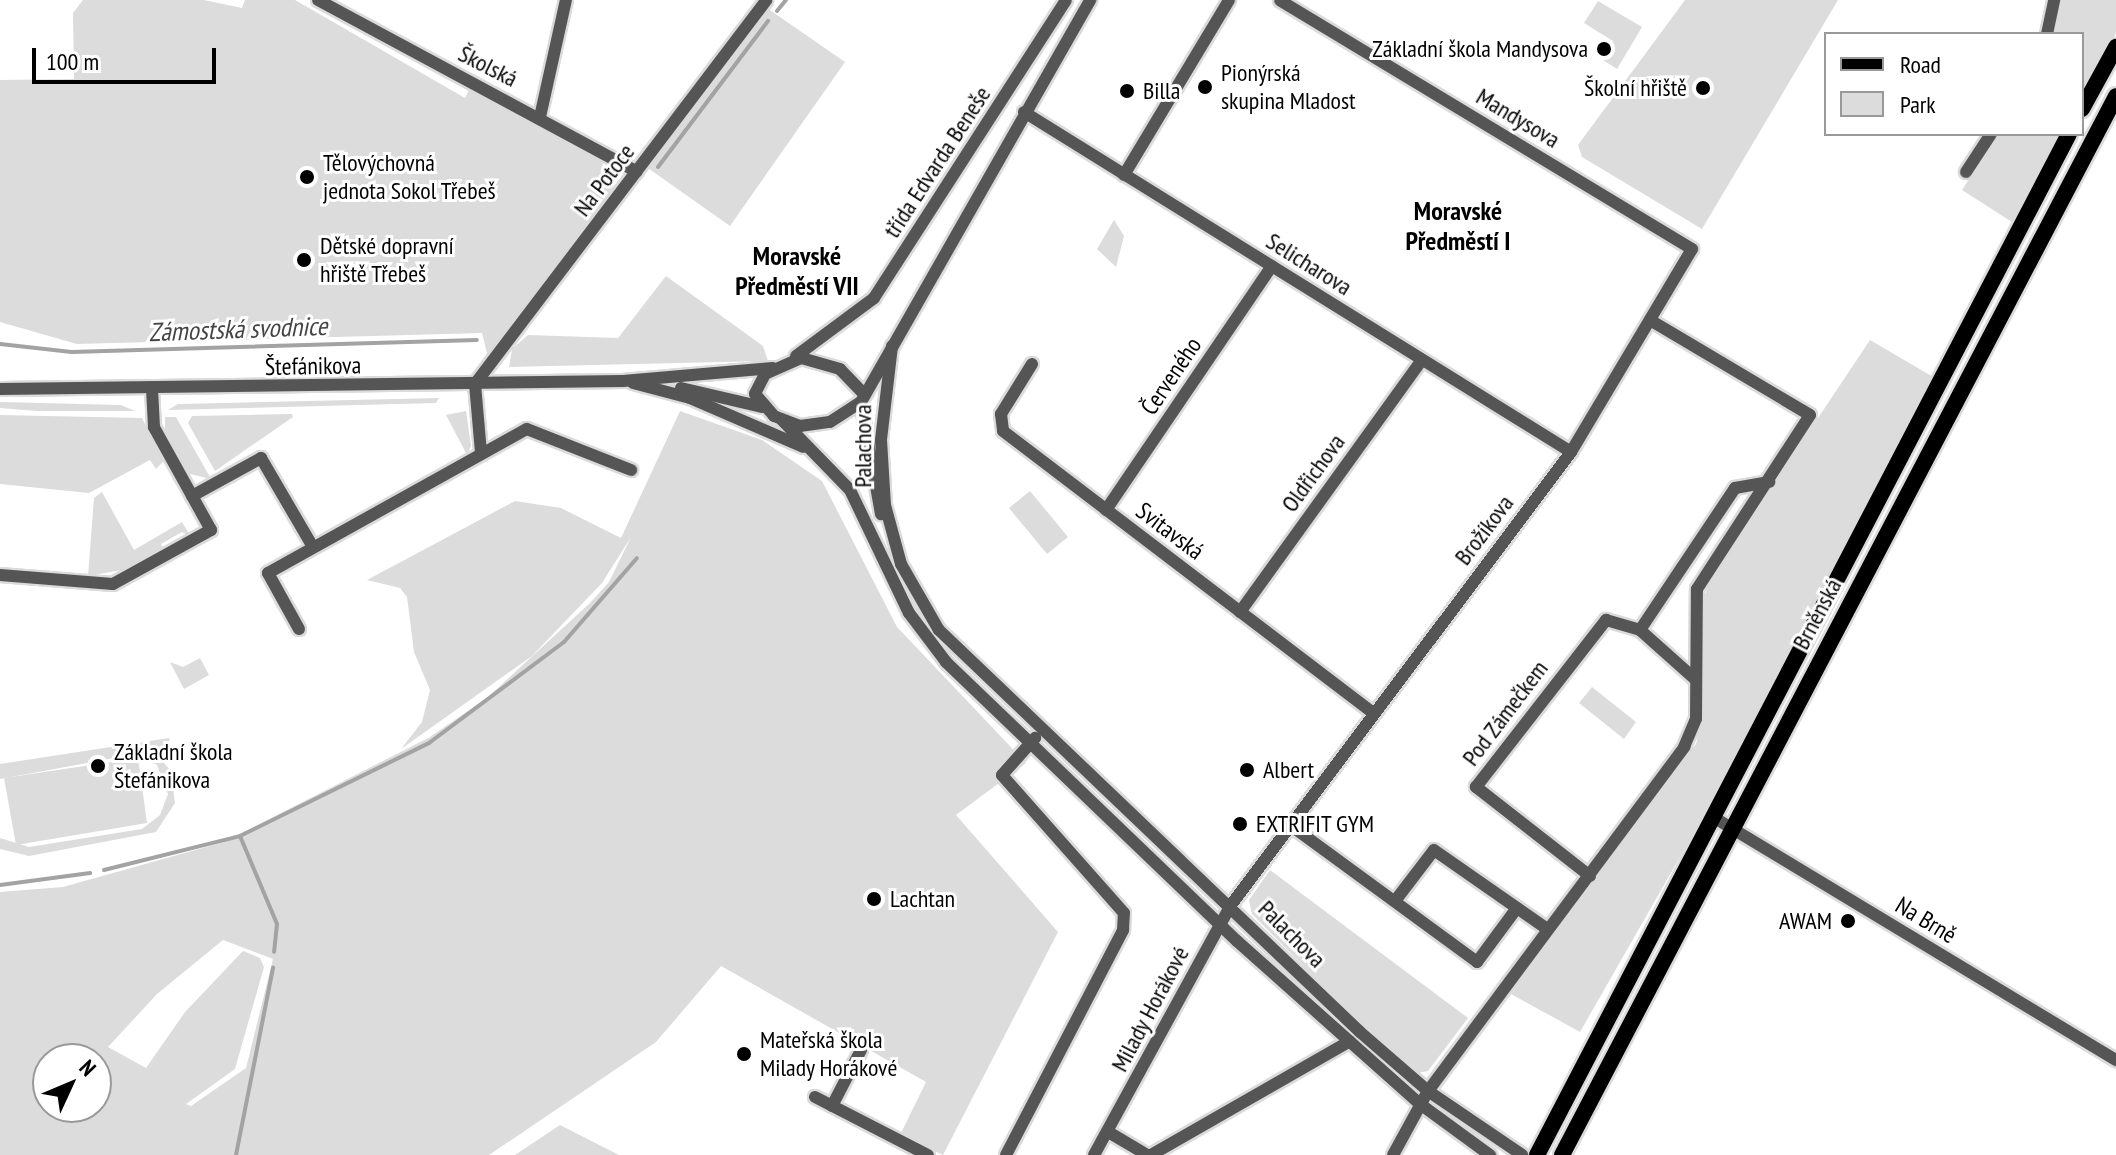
<!DOCTYPE html>
<meta charset="utf-8">
<style>
body{margin:0}
#map{position:relative;width:2116px;height:1155px;overflow:hidden;background:#fff;font-family:"PT Sans Narrow",sans-serif}
div>[style]{position:absolute}
.green>*{inset:0;background:#dcdcdc}
.stream>*{height:4px;margin:-2px;padding:0 2px;transform-origin:2px;border-radius:2px;background:#a3a3a3}
.roads{filter:drop-shadow(2px 0 #dbdbdb) drop-shadow(-2px 0 #dbdbdb) drop-shadow(0 2px #dbdbdb) drop-shadow(0 -2px #dbdbdb)}
.minor>*{height:12px;margin:-6px;padding:0 6px;transform-origin:6px;border-radius:6px;background:#555}
.major>*{height:16px;margin:-8px;padding:0 8px;transform-origin:8px;border-radius:8px;background:#000}
.dots>*{width:22px;height:22px;translate:-50% -50%;box-sizing:border-box;border:4px solid #fff;border-radius:50%}
span{translate:-50% -50%;white-space:nowrap;text-align:center;line-height:1.15;-webkit-text-stroke:6px #fff;paint-order:stroke}
.poi-label{font-size:24px;color:#000}
.right{translate:-100% -50%;text-align:right}
.left{translate:0 -50%;text-align:left}
.street-label{font-size:24px;color:#000}
.neighbourhood-label{font-size:26px;color:#000;font-weight:700}
.water-label{font-size:26px;color:#444;font-style:italic}
.legend{position:absolute;left:1824px;top:32px;width:260px;height:104px;box-sizing:border-box;background:#fff;border:2px solid #999;margin:0;padding:10px 14px;list-style:none;font-size:24px;color:#000}
.legend li{display:flex;align-items:center;gap:16px;height:40px}
.legend b{width:40px;border:2px solid #999}
.north{position:absolute;left:32px;top:1043px;width:80px;height:80px;box-sizing:border-box;background:#fff;border:2px solid #999;border-radius:50%;rotate:46deg;font-size:22px;font-weight:700;line-height:32px;text-align:center;color:#000}
.north::after{content:'';display:block;margin:auto;width:28px;height:36px;background:#000;clip-path:polygon(50% 0,100% 100%,50% 72%,0 100%)}
.scale{position:absolute;left:32px;top:48px;width:184px;height:36px;box-sizing:border-box;border:4px solid #000;border-top:0;padding-left:10px;font-size:24px;line-height:28px;white-space:nowrap;color:#000;-webkit-text-stroke:6px #fff;paint-order:stroke}
</style>
<div id="map">
<div class="green">
<i style="clip-path:polygon(83px 0,204px 0,242px 8px,245px 0,295px 0,465px 98px,470px 88px,561px 137px,617px 172px,610px 182px,617px 187px,488px 357px,482px 333px,77px 344px,0 322px,0 80px,74px 79px,73px 13px)"></i>
<i style="clip-path:polygon(1685px 0,1838px 0,1702px 229px,1582px 157px,1578px 145px)"></i>
<i style="clip-path:polygon(2061px 0,2116px 0,2116px 33px,2082px 98px,2082px 34px,2052px 34px)"></i>
<i style="clip-path:polygon(1598px 1px,1642px 27px,1617px 69px,1603px 60px,1613px 41px,1584px 23px)"></i>
<i style="clip-path:polygon(767px 8px,845px 62px,730px 226px,645px 166px)"></i>
<i style="clip-path:polygon(1998px 134px,2063px 134px,2015px 224px,1962px 190px)"></i>
<i style="clip-path:polygon(1114px 220px,1124px 236px,1116px 267px,1097px 249px)"></i>
<i style="clip-path:polygon(666px 276px,763px 346px,768px 361px,509px 367px,512px 349px,528px 335px,618px 338px)"></i>
<i style="clip-path:polygon(1870px 340px,1935px 378px,1724px 780px,1580px 1032px,1511px 994px,1696px 744px,1703px 715px,1699px 608px,1714px 574px)"></i>
<i style="clip-path:polygon(439px 398px,436px 403px,168px 410px,178px 404px)"></i>
<i style="clip-path:polygon(0 402px,121px 405px,135px 411px,37px 411px,0 408px)"></i>
<i style="clip-path:polygon(466px 411px,471px 446px,467px 455px,446px 415px)"></i>
<i style="clip-path:polygon(evenodd,680px 411px,762px 440px,822px 481px,897px 627px,1026px 763px,956px 815px,1058px 932px,943px 1155px,900px 1135px,926px 1082px,721px 966px,656px 1042px,489px 1155px,0 1155px,0 892px,63px 887px,224px 842px,430px 737px,488px 697px,590px 603px,609px 582px,631px 537px,602px 583px,532px 656px,401px 749px,422px 722px,430px 690px,414px 652px,407px 597px,400px 588px,367px 580px,515px 501px,561px 508px,621px 538px,680px 411px,223px 940px,273px 959px,246px 1068px,191px 1106px,186px 1104px,235px 1069px,264px 967px,260px 958px,243px 951px,185px 1012px,146px 1068px,108px 1047px,157px 994px,223px 940px,680px 411px,48px 1059px,96px 1059px,96px 1107px,48px 1107px,48px 1059px)"></i>
<i style="clip-path:polygon(0 415px,142px 418px,164px 461px,156px 469px,150px 460px,89px 493px,0 484px)"></i>
<i style="clip-path:polygon(192px 416px,292px 414px,293px 417px,215px 471px,188px 423px)"></i>
<i style="clip-path:polygon(165px 417px,176px 417px,211px 479px,186px 473px,165px 435px)"></i>
<i style="clip-path:polygon(1030px 491px,1068px 537px,1047px 554px,1009px 508px)"></i>
<i style="clip-path:polygon(102px 492px,134px 550px,182px 522px,191px 537px,182px 532px,161px 544px,165px 552px,133px 568px,88px 576px,94px 498px)"></i>
<i style="clip-path:polygon(200px 658px,209px 675px,184px 689px,170px 662px,183px 667px)"></i>
<i style="clip-path:polygon(1592px 687px,1636px 722px,1624px 739px,1579px 703px)"></i>
<i style="clip-path:polygon(169px 738px,171px 747px,152px 750px,171px 771px,175px 803px,156px 832px,29px 856px,0 849px,0 838px,29px 847px,142px 829px,160px 815px,168px 794px,157px 765px,136px 754px,0 779px,0 764px)"></i>
<i style="clip-path:polygon(138px 758px,147px 823px,16px 845px,4px 778px)"></i>
<i style="clip-path:polygon(1270px 870px,1468px 1018px,1428px 1071px,1418px 1073px,1356px 1019px,1252px 914px,1249px 900px)"></i>
<i style="clip-path:polygon(560px 1125px,619px 1155px,515px 1155px)"></i>
</div>
<div class="stream">
<i style="left:777px;top:11px;width:14px;rotate:-51deg"></i>
<i style="left:658px;top:167px;width:183px;rotate:-53deg"></i>
<i style="left:0;top:344px;width:72px;rotate:6.3deg"></i>
<i style="left:72px;top:352px;width:405px;rotate:-1.7deg"></i>
<i style="left:240px;top:836px;width:95px;rotate:67.2deg"></i>
<i style="left:277px;top:924px;width:28px;rotate:96deg"></i>
<i style="left:104px;top:870px;width:140px;rotate:-14deg"></i>
<i style="left:240px;top:836px;width:211px;rotate:-26.2deg"></i>
<i style="left:429px;top:743px;width:169px;rotate:-36.8deg"></i>
<i style="left:564px;top:642px;width:111px;rotate:-49deg"></i>
<i style="left:0;top:885px;width:91px;rotate:-7.6deg"></i>
<i style="left:236px;top:1155px;width:191px;rotate:-78.8deg"></i>
</div>
<div class="roads">
<div class="minor">
<i style="left:318px;top:0;width:362px;rotate:28.3deg"></i>
<i style="left:2047px;top:34px;width:35px;rotate:-78deg"></i>
<i style="left:1024px;top:112px;width:644px;rotate:31.86deg"></i>
<i style="left:540px;top:117px;width:120px;rotate:-77.5deg"></i>
<i style="left:1966px;top:172px;width:45px;rotate:-56.7deg"></i>
<i style="left:1124px;top:175px;width:204px;rotate:-59deg"></i>
<i style="left:892px;top:346px;width:95px;rotate:96.7deg"></i>
<i style="left:881px;top:440px;width:65px;rotate:86.5deg"></i>
<i style="left:885px;top:505px;width:61px;rotate:74.8deg"></i>
<i style="left:901px;top:564px;width:76px;rotate:60.1deg"></i>
<i style="left:939px;top:630px;width:582px;rotate:43.68deg"></i>
<i style="left:1360px;top:1032px;width:90px;rotate:40.9deg"></i>
<i style="left:1428px;top:1091px;width:114px;rotate:34.2deg"></i>
<i style="left:796px;top:356px;width:97px;rotate:-36.6deg"></i>
<i style="left:874px;top:298px;width:354px;rotate:-57.2deg"></i>
<i style="left:1032px;top:364px;width:59px;rotate:121.8deg"></i>
<i style="left:1001px;top:414px;width:17px;rotate:83deg"></i>
<i style="left:1003px;top:431px;width:465px;rotate:37.3deg"></i>
<i style="left:633px;top:383px;width:59px;rotate:14.7deg"></i>
<i style="left:690px;top:398px;width:123px;rotate:23.4deg"></i>
<i style="left:475px;top:384px;width:482px;rotate:-52.8deg"></i>
<i style="left:475px;top:384px;width:69px;rotate:85deg"></i>
<i style="left:681px;top:388px;width:83px;rotate:13.2deg"></i>
<i style="left:0;top:389px;width:623px;rotate:-0.74deg"></i>
<i style="left:623px;top:381px;width:150px;rotate:-5deg"></i>
<i style="left:863px;top:393px;width:33px;rotate:-134deg"></i>
<i style="left:840px;top:369px;width:41px;rotate:-164.2deg"></i>
<i style="left:801px;top:358px;width:39px;rotate:156deg"></i>
<i style="left:765px;top:374px;width:22px;rotate:117deg"></i>
<i style="left:755px;top:394px;width:29px;rotate:49deg"></i>
<i style="left:774px;top:416px;width:28px;rotate:21deg"></i>
<i style="left:800px;top:426px;width:30px;rotate:-8deg"></i>
<i style="left:830px;top:422px;width:37px;rotate:-33deg"></i>
<i style="left:861px;top:402px;width:463px;rotate:-60.3deg"></i>
<i style="left:861px;top:402px;width:114px;rotate:79.9deg"></i>
<i style="left:782px;top:420px;width:98px;rotate:45.8deg"></i>
<i style="left:850px;top:490px;width:136px;rotate:64.4deg"></i>
<i style="left:909px;top:613px;width:61px;rotate:52.9deg"></i>
<i style="left:946px;top:662px;width:403px;rotate:43.8deg"></i>
<i style="left:1237px;top:941px;width:245px;rotate:41.7deg"></i>
<i style="left:1420px;top:1104px;width:87px;rotate:36.1deg"></i>
<i style="left:192px;top:496px;width:79px;rotate:-28.8deg"></i>
<i style="left:261px;top:458px;width:103px;rotate:59.7deg"></i>
<i style="left:1106px;top:510px;width:295px;rotate:-55.8deg"></i>
<i style="left:0;top:575px;width:113px;rotate:4.6deg"></i>
<i style="left:113px;top:584px;width:112px;rotate:-28.9deg"></i>
<i style="left:211px;top:530px;width:118px;rotate:-119deg"></i>
<i style="left:154px;top:427px;width:35px;rotate:-93deg"></i>
<i style="left:1240px;top:612px;width:311px;rotate:-54.2deg"></i>
<i style="left:299px;top:629px;width:64px;rotate:-119deg"></i>
<i style="left:268px;top:573px;width:296px;rotate:-29.1deg"></i>
<i style="left:527px;top:429px;width:112px;rotate:21.5deg"></i>
<i style="left:1640px;top:630px;width:171px;rotate:-56.2deg"></i>
<i style="left:1735px;top:488px;width:35px;rotate:-10deg"></i>
<i style="left:1713px;top:817px;width:471px;rotate:31.1deg"></i>
<i style="left:1290px;top:825px;width:232px;rotate:36.2deg"></i>
<i style="left:1477px;top:962px;width:67px;rotate:-53.5deg"></i>
<i style="left:1590px;top:876px;width:145px;rotate:-142deg"></i>
<i style="left:1476px;top:787px;width:212px;rotate:-52.1deg"></i>
<i style="left:1606px;top:620px;width:35px;rotate:16deg"></i>
<i style="left:1640px;top:630px;width:74px;rotate:41.7deg"></i>
<i style="left:1395px;top:901px;width:64px;rotate:-52.6deg"></i>
<i style="left:1434px;top:850px;width:136px;rotate:34.9deg"></i>
<i style="left:815px;top:1097px;width:127px;rotate:27.2deg"></i>
<i style="left:832px;top:1106px;width:63px;rotate:-62.6deg"></i>
<i style="left:1110px;top:1133px;width:43px;rotate:30.7deg"></i>
<i style="left:1006px;top:1155px;width:254px;rotate:-62.5deg"></i>
<i style="left:1123px;top:930px;width:17px;rotate:-87deg"></i>
<i style="left:1124px;top:913px;width:184px;rotate:-131.5deg"></i>
<i style="left:1002px;top:775px;width:50px;rotate:-48.3deg"></i>
<i style="left:1094px;top:1155px;width:285px;rotate:-61.3deg"></i>
<i style="left:1231px;top:905px;width:566px;rotate:-53.11deg"></i>
<i style="left:1571px;top:452px;width:236px;rotate:-59.2deg"></i>
<i style="left:1692px;top:249px;width:481px;rotate:-148.9deg"></i>
<i style="left:1151px;top:1155px;width:229px;rotate:-29.8deg"></i>
<i style="left:1393px;top:1155px;width:73px;rotate:-61.3deg"></i>
<i style="left:1428px;top:1091px;width:429px;rotate:-53.3deg"></i>
<i style="left:1684px;top:747px;width:30px;rotate:-67deg"></i>
<i style="left:1696px;top:719px;width:130px;rotate:-89.6deg"></i>
<i style="left:1697px;top:589px;width:207px;rotate:-57deg"></i>
<i style="left:1810px;top:415px;width:186px;rotate:-149.3deg"></i>
</div>
<div class="major">
<i style="left:2082px;top:109px;width:71px;rotate:-61.3deg"></i>
<i style="left:1537px;top:1155px;width:1151px;rotate:-62.48deg"></i>
<i style="left:1562px;top:1155px;width:1195px;rotate:-62.38deg"></i>
</div>
</div>
<div class="dots">
<i style="left:1604px;top:49px;background:#000"></i>
<i style="left:1205px;top:87px;background:#000"></i>
<i style="left:1703px;top:88px;background:#000"></i>
<i style="left:1127px;top:91px;background:#000"></i>
<i style="left:307px;top:177px;background:#000"></i>
<i style="left:304px;top:260px;background:#000"></i>
<i style="left:98px;top:766px;background:#000"></i>
<i style="left:1247px;top:770px;background:#000"></i>
<i style="left:1240px;top:824px;background:#000"></i>
<i style="left:874px;top:899px;background:#000"></i>
<i style="left:1848px;top:921px;background:#000"></i>
<i style="left:744px;top:1054px;background:#000"></i>
</div>
<div class="poi-label">
<span class="right" style="left:1588px;top:49px">Základní škola Mandysova</span>
<span class="left" style="left:1221px;top:87px">Pionýrská<br>skupina Mladost</span>
<span class="right" style="left:1687px;top:88px">Školní hřiště</span>
<span class="left" style="left:1143px;top:91px">Billa</span>
<span class="left" style="left:323px;top:177px">Tělovýchovná<br>jednota Sokol Třebeš</span>
<span class="left" style="left:320px;top:260px">Dětské dopravní<br>hřiště Třebeš</span>
<span class="left" style="left:114px;top:766px">Základní škola<br>Štefánikova</span>
<span class="left" style="left:1263px;top:770px">Albert</span>
<span class="left" style="left:1256px;top:824px">EXTRIFIT GYM</span>
<span class="left" style="left:890px;top:899px">Lachtan</span>
<span class="right" style="left:1832px;top:921px">AWAM</span>
<span class="left" style="left:760px;top:1054px">Mateřská škola<br>Milady Horákové</span>
</div>
<div class="street-label">
<span style="left:488px;top:66px;rotate:27deg">Školská</span>
<span style="left:1518px;top:118px;rotate:31deg">Mandysova</span>
<span style="left:937px;top:162px;rotate:-57deg">třída Edvarda Beneše</span>
<span style="left:604px;top:180px;rotate:-53deg">Na Potoce</span>
<span style="left:1309px;top:264px;rotate:32deg">Selicharova</span>
<span style="left:313px;top:366px;rotate:-1deg">Štefánikova</span>
<span style="left:1171px;top:376px;rotate:-56deg">Červeného</span>
<span style="left:863px;top:446px;rotate:-90deg">Palachova</span>
<span style="left:1313px;top:473px;rotate:-54deg">Oldřichova</span>
<span style="left:1484px;top:530px;rotate:-53deg">Brožíkova</span>
<span style="left:1170px;top:531px;rotate:37deg">Svitavská</span>
<span style="left:1817px;top:614px;rotate:-62deg">Brněnská</span>
<span style="left:1505px;top:713px;rotate:-53deg">Pod Zámečkem</span>
<span style="left:1926px;top:920px;rotate:31deg">Na Brně</span>
<span style="left:1292px;top:934px;rotate:45deg">Palachova</span>
<span style="left:1150px;top:1009px;rotate:-62deg">Milady Horákové</span>
</div>
<div class="neighbourhood-label">
<span style="left:1458px;top:226px">Moravské<br>Předměstí I</span>
<span style="left:797px;top:271px">Moravské<br>Předměstí VII</span>
</div>
<div class="water-label">
<span style="left:238px;top:329px;rotate:-2deg">Zámostská svodnice</span>
</div>
<ul class="legend">
<li><b style="height:10px;background:#000"></b>Road</li>
<li><b style="height:22px;background:#dcdcdc"></b>Park</li>
</ul>
<div class="north">N</div>
<div class="scale">100 m</div>
</div>
